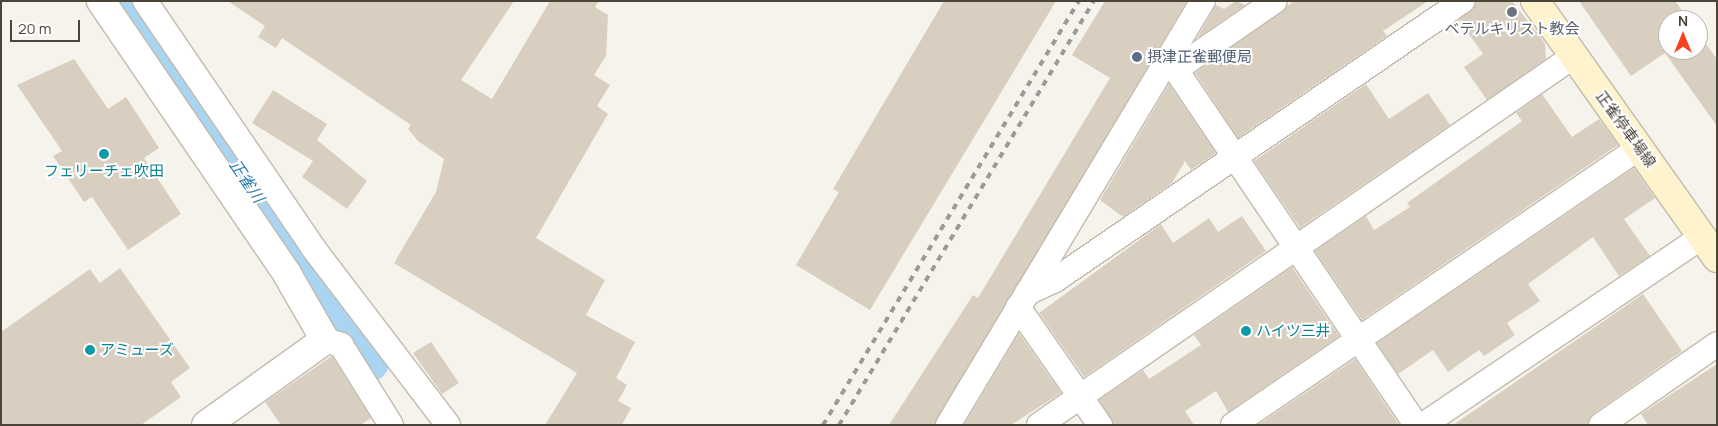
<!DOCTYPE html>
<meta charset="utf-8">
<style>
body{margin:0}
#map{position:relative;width:1718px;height:426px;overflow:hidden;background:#f6f3ec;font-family:Manrope,"Noto Sans JP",sans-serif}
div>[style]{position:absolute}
.river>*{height:41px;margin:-20.5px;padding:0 20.5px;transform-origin:20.5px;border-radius:20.5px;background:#a9d4f2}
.building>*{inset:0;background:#d8cfc1}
.roads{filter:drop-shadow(1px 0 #c2bbae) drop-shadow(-1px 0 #c2bbae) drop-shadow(0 1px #c2bbae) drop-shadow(0 -1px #c2bbae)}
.minor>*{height:24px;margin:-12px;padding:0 12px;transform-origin:12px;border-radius:12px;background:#fff}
.tertiary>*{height:28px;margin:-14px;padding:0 14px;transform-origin:14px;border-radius:14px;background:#fff}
.secondary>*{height:28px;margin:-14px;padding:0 14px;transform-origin:14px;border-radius:14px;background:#fff3cd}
.rail>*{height:4px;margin-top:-2px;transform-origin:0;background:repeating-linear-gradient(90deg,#9a9a9a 0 6px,transparent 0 12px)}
.dots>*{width:14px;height:14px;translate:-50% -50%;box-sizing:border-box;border:2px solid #fff;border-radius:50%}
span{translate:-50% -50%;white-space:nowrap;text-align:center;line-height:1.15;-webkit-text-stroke:4px #fff;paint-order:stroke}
.worship-label{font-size:15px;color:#5b616d}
.service-label{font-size:15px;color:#4e5e75}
.left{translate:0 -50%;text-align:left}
.street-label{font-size:15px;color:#4b4439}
.culture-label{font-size:15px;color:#0d838f}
.water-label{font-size:16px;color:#2e7ab2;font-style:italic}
.frame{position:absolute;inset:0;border:2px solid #4b4439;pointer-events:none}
.north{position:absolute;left:1658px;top:10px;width:50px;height:50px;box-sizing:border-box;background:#fff;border:1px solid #b7b4b0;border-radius:50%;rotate:0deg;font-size:14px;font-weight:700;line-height:20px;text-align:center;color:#4b4439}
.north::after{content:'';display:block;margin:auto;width:18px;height:22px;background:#fc3f1d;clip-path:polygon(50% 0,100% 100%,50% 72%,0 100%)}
.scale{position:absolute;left:10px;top:20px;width:70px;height:22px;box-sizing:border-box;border:2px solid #4b4439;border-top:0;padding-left:6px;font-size:15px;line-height:18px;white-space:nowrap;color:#4b4439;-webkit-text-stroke:4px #fff;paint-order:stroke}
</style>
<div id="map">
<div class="river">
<i style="left:126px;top:1px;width:434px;rotate:56.1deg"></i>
</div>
<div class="building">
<i style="clip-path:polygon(228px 1px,514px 1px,461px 80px,492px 99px,550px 1px,599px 1px,595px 7px,608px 15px,606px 56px,594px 75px,610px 85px,597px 106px,608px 114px,536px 238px,605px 280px,586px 315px,635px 342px,616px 378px,627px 385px,618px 401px,631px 408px,622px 425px,545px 425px,577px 373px,394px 263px,436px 192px,444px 159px,418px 141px,408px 129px,411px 125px,282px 38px,276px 48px,258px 37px,265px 26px)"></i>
<i style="clip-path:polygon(944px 1px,1056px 1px,870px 310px,796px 265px,839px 192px,833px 189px)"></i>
<i style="clip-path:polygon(1105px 1px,1187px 1px,934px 425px,889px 425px,973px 295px,978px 298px,1110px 78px,1072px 55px)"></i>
<i style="clip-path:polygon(1236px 1px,1245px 5px,1197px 38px,1216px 5px,1224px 9px)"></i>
<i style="clip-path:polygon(1294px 1px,1428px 1px,1383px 31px,1387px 36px,1238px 138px,1195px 73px)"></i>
<i style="clip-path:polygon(1477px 1px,1512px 1px,1545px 43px,1546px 59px,1487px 100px,1464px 67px,1483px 54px,1459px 20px)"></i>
<i style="clip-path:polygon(1579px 1px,1675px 1px,1689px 20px,1668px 20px,1668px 50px,1698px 50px,1698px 33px,1717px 59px,1717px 126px,1665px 53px,1631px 76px)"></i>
<i style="clip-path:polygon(74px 59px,108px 109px,126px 97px,159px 148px,144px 158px,181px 214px,128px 250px,92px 197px,84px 202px,53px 156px,62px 151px,17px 85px)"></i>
<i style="clip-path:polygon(1169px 84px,1216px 153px,1191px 170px,1185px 161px,1172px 183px,1123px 217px,1100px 200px)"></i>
<i style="clip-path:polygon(1366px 84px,1389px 119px,1428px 93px,1450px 125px,1300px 228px,1254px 161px)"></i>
<i style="clip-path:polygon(273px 90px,327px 124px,317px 140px,367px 181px,347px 209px,302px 177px,313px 161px,252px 123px)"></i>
<i style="clip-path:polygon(1542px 94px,1572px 137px,1599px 119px,1618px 145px,1362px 320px,1315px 251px,1366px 216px,1374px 230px,1410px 207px,1407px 203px,1522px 121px,1516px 113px)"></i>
<i style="clip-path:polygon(1634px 168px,1655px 198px,1624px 219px,1650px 256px,1619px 276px,1593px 237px,1528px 284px,1540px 301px,1507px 323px,1515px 335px,1484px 356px,1479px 350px,1448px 372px,1433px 350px,1398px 374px,1377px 343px)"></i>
<i style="clip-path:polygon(1242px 216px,1266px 251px,1084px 377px,1039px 313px,1161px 224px,1173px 243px,1209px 218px,1218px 232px)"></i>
<i style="clip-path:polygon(1292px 267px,1339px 336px,1228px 412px,1216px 391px,1185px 411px,1194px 425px,1114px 425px,1099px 400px,1143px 370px,1149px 379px,1201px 345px,1194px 335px)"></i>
<i style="clip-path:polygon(120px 268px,190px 368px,171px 382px,181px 397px,141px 425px,1px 425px,1px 332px,90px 269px,100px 283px)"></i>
<i style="clip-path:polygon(1643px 294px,1682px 351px,1593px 414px,1587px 425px,1453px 425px)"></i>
<i style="clip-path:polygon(1019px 333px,1061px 393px,1011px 425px,964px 425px)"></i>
<i style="clip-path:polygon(431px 342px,459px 383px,442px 394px,413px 353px)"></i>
<i style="clip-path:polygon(332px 356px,371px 418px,361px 425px,281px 425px,265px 402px)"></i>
<i style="clip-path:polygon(1355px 359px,1399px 425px,1258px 425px)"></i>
<i style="clip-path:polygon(1717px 364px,1717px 425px,1648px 425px,1641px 414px)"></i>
</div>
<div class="roads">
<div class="minor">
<i style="left:145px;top:1px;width:300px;rotate:55.7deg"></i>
<i style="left:314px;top:249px;width:221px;rotate:52.7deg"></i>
<i style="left:1166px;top:62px;width:16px;rotate:43deg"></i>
<i style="left:1178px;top:73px;width:425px;rotate:55.9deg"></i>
<i style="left:1166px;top:62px;width:19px;rotate:3deg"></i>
<i style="left:1185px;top:63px;width:109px;rotate:-34.6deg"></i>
<i style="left:1027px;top:293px;width:31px;rotate:-25deg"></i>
<i style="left:1055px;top:280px;width:494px;rotate:-34.4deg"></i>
<i style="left:1018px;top:307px;width:144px;rotate:55.2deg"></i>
<i style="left:325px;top:340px;width:17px;rotate:17deg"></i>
<i style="left:341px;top:345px;width:94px;rotate:58deg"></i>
<i style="left:948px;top:425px;width:495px;rotate:-59deg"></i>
<i style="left:1039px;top:425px;width:650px;rotate:-34.59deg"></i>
<i style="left:1233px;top:425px;width:493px;rotate:-34.3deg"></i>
<i style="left:1423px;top:425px;width:336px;rotate:-34deg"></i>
<i style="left:1601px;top:425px;width:141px;rotate:-34.9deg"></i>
</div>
<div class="tertiary">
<i style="left:101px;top:1px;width:330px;rotate:55.7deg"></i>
<i style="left:287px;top:274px;width:76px;rotate:60.1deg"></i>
<i style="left:325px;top:340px;width:146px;rotate:144.5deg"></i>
</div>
<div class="secondary">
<i style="left:1535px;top:1px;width:315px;rotate:54.7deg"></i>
</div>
</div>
<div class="rail">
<i style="left:823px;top:425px;width:495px;rotate:-58.9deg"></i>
<i style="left:839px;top:425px;width:495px;rotate:-59deg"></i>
</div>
<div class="dots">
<i style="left:1512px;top:12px;background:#6b7280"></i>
<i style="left:1137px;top:57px;background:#5c6f8a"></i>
<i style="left:104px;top:154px;background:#0f9aa8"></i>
<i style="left:1246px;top:331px;background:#0f9aa8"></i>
<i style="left:90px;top:350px;background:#0f9aa8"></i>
</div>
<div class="worship-label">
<span style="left:1512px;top:29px">ベテルキリスト教会</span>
</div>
<div class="service-label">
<span class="left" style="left:1147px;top:57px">摂津正雀郵便局</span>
</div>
<div class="street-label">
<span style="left:1626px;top:129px;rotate:54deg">正雀停車場線</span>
</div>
<div class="culture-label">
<span style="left:104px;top:171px">フェリーチェ吹田</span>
<span class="left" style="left:1256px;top:331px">ハイツ三井</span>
<span class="left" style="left:100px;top:350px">アミューズ</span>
</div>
<div class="water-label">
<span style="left:247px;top:181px;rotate:56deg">正雀川</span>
</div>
<div class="frame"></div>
<div class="north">N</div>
<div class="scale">20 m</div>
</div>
